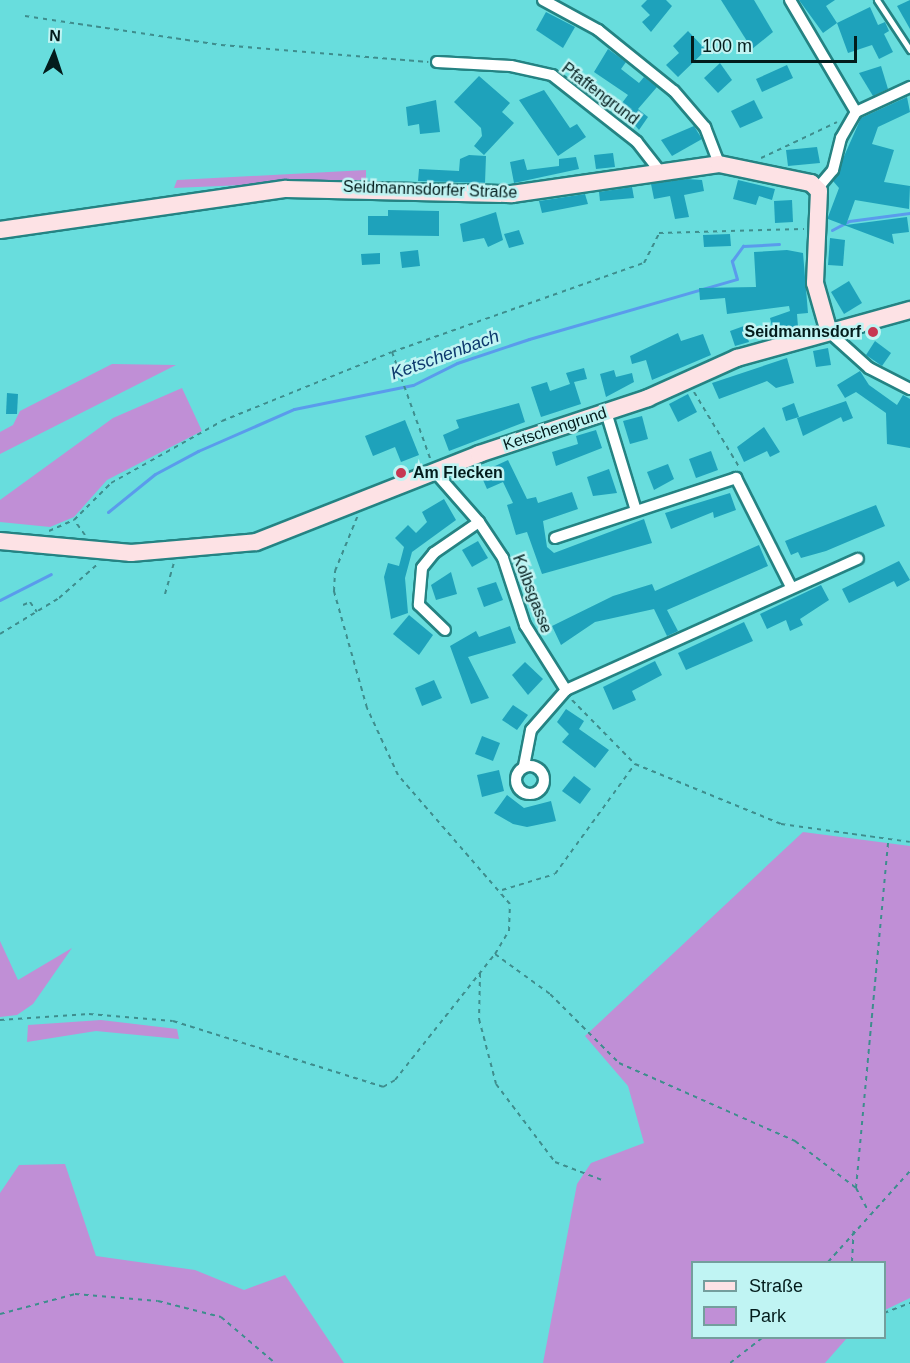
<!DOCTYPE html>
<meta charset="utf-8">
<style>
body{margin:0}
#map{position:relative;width:910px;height:1363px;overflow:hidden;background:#68dddd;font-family:Helvetica,sans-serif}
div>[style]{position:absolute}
.green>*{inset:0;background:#c08fd6}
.stream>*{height:3px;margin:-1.5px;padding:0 1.5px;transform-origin:1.5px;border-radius:1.5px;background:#5a9bec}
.building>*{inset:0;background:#1ea2bb}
.path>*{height:2px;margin-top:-1px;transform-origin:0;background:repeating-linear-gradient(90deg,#3e8d8d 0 4.5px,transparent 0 9px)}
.roads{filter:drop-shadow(2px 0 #248383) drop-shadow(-2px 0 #248383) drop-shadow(0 2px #248383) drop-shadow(0 -2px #248383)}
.lane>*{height:5px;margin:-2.5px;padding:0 2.5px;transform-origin:2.5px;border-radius:2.5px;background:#fff}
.street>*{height:10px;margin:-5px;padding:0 5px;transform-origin:5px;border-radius:5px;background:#fff}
.street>.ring{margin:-5px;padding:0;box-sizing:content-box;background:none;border:10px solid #fff;border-radius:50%}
.secondary>*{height:16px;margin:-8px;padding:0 8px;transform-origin:8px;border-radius:8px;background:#fde2e5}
.dots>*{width:16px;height:16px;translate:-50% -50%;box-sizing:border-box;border:3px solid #c0f4f3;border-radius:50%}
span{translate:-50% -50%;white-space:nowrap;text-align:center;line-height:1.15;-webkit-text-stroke:5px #c0f4f3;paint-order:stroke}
.street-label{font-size:16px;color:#031c1c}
.poi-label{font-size:16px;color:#031c1c;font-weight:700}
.right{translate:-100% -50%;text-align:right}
.left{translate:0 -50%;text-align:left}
.water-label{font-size:18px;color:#0e3a6e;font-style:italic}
.legend{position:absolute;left:691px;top:1261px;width:195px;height:78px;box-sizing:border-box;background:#c0f4f3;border:2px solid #749e9d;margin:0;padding:8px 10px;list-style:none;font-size:18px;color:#031c1c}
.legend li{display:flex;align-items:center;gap:12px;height:30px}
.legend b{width:30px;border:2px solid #749e9d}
.north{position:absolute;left:24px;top:24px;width:60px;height:60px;-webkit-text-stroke:4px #c0f4f3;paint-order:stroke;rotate:3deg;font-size:16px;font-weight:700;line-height:24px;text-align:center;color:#031c1c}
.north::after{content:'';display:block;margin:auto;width:21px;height:27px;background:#031c1c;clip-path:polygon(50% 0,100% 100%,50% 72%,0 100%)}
.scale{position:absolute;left:691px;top:36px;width:166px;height:27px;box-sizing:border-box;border:3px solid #031c1c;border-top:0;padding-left:8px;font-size:18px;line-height:21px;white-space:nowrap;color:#031c1c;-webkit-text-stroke:4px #c0f4f3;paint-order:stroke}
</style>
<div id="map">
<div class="green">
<i style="clip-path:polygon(366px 170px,366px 180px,174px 188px,177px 180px)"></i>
<i style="clip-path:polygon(112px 364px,176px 365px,0 454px,0 432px,13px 425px,20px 411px)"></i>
<i style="clip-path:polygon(182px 388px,202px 431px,107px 480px,74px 517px,50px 527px,0 522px,0 500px,113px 418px)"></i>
<i style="clip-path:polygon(803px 832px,910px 846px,910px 1298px,885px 1310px,884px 1262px,692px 1262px,692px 1338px,847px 1338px,825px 1363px,543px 1363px,577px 1184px,591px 1163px,644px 1143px,628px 1086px,585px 1036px)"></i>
<i style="clip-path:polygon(0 941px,18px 980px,72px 948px,33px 1004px,17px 1015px,0 1017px)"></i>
<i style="clip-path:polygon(101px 1020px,177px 1029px,179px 1039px,96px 1031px,27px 1042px,28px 1025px)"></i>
<i style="clip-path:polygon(65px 1164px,96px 1256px,195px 1270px,244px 1290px,285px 1275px,344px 1363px,0 1363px,0 1193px,19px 1165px)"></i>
</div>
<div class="stream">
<i style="left:832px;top:230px;width:19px;rotate:-28deg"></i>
<i style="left:849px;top:221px;width:62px;rotate:-7.5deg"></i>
<i style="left:108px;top:512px;width:60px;rotate:-39deg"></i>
<i style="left:155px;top:474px;width:49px;rotate:-28.1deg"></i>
<i style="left:198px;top:451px;width:105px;rotate:-23.6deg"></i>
<i style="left:294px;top:409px;width:121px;rotate:-11.4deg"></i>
<i style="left:413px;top:385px;width:49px;rotate:-26.6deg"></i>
<i style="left:457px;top:363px;width:76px;rotate:-18.4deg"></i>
<i style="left:529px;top:339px;width:216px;rotate:-16.1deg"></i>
<i style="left:737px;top:279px;width:19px;rotate:-106deg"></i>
<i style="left:732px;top:261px;width:19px;rotate:-54deg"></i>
<i style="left:743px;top:246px;width:36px;rotate:-3deg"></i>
<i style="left:0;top:600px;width:57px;rotate:-27deg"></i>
</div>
<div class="building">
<i style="clip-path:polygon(647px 0,666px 0,672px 6px,651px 32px,642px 22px,650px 15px,641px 6px)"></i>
<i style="clip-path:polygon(721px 0,754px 0,773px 32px,752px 49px)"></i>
<i style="clip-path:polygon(799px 0,835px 0,826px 6px,837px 23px,823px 33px)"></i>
<i style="clip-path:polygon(910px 0,910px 29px,897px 6px)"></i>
<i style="clip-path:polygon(870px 7px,878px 25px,885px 22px,889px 31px,884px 34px,893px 52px,879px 59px,872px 45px,848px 53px,837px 23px)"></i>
<i style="clip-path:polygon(546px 12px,575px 27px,563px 48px,536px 30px)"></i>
<i style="clip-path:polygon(688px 31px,706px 50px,678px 77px,666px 65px,679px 53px,673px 46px)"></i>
<i style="clip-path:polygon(608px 49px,626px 62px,621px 69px,639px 83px,644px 77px,657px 87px,638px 109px,648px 117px,639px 130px,619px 107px,628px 95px,594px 72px)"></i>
<i style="clip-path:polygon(720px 63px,732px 80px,718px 93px,704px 78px)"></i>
<i style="clip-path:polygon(787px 65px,793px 78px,762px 92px,756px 79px)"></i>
<i style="clip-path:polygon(881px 66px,888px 89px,873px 96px,859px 73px)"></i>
<i style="clip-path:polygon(479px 76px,510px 103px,502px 112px,514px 123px,484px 155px,474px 146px,482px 136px,481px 128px,454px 102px)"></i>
<i style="clip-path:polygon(544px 90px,570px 128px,577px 124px,586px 137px,558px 156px,519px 100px)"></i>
<i style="clip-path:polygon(907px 97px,910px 112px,878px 127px,872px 144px,894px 150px,884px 182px,910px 186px,909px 209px,855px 200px,846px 225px,907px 217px,909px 232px,892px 234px,894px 244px,828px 219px,828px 217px,839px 188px,833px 181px,861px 118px)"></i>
<i style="clip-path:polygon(436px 100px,440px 132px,420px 134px,419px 124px,408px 126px,406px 107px)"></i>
<i style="clip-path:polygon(754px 100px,763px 118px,740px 128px,731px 111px)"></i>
<i style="clip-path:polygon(694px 126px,702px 139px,672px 156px,661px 140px)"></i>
<i style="clip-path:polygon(817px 147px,820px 163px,788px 166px,786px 150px)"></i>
<i style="clip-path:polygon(613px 153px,615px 167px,596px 169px,594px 155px)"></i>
<i style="clip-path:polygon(469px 155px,486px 156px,485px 183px,418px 181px,419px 169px,459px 171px,460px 159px)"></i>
<i style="clip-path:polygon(576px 157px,579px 169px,514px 183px,510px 162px,524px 159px,527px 170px,559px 166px,559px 159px)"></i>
<i style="clip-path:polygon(687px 179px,702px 180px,704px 191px,684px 195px,689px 217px,675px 219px,670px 196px,654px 199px,651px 184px)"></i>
<i style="clip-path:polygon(738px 180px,775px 189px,772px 200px,759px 196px,756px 205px,733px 199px)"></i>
<i style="clip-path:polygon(632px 187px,634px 198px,600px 201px,599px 192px)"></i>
<i style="clip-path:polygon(585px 194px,588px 204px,542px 213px,539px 201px)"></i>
<i style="clip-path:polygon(792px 200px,793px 222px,775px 223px,774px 201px)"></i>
<i style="clip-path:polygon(388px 210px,439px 211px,439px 236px,368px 235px,368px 216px,388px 216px)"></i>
<i style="clip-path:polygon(496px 212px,503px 240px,488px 247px,484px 238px,463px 242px,460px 224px)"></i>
<i style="clip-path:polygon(519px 230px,524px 244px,509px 248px,504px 234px)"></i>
<i style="clip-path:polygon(730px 234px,731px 246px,704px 247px,703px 235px)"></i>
<i style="clip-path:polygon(830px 238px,845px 240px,843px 266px,828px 265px)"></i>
<i style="clip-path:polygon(418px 250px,420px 266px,402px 268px,400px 252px)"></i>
<i style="clip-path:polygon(787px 250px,803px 253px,808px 313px,797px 314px,798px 327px,774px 335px,770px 318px,790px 311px,789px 306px,727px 314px,725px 298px,700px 300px,699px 288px,756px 287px,754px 252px)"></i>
<i style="clip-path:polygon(380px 253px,380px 264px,362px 265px,361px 254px)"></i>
<i style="clip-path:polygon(849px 281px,862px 303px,844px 314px,831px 292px)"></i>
<i style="clip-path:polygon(744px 326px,749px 342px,735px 346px,730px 331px)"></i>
<i style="clip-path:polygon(678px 333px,681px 341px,703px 334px,711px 355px,652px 380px,646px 360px,632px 364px,630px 356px)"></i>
<i style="clip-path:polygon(875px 341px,891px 353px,882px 366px,866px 355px)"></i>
<i style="clip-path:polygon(828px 348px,831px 365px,816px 367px,813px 351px)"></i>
<i style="clip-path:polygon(787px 358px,794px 383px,776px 388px,767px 381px,719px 399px,712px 383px)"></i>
<i style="clip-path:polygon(584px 368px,587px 379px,574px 382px,581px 404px,541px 417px,531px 387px,547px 382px,550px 391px,570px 384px,566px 373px)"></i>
<i style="clip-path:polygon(614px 370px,616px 377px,632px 373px,634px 382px,606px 397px,600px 374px)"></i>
<i style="clip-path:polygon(860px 371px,869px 385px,897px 405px,903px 395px,910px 399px,910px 448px,887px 444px,886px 413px,856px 392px,845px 398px,837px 385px)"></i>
<i style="clip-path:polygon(7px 393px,18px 394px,17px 414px,6px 414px)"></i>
<i style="clip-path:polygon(688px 394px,697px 412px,678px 422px,669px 404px)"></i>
<i style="clip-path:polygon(846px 401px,853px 418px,843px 422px,841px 417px,803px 436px,797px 418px)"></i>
<i style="clip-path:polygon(519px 403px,525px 422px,449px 451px,443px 435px,459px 428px,456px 420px)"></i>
<i style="clip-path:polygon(794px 403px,799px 417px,786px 421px,782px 408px)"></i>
<i style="clip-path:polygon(642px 416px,648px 439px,630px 444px,623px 421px)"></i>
<i style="clip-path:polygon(405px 420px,419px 455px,401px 462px,395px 447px,373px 456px,365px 436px)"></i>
<i style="clip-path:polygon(764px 427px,780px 452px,770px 457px,767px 451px,744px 462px,737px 447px)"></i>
<i style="clip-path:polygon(596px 430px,602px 448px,556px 466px,552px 452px,578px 444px,576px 436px)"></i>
<i style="clip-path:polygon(711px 451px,718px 470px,696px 478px,689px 459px)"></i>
<i style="clip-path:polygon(508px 460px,527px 499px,536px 497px,538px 503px,572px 492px,578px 509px,543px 521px,547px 547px,554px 553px,644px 519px,652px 543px,542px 574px,527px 532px,516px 535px,507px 505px,513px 503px,503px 482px,487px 489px,480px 473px)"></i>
<i style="clip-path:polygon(668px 464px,674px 479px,654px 490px,647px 472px)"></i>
<i style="clip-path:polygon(609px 469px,617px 493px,593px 496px,587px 477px)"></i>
<i style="clip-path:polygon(730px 493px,736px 510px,714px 518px,713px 512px,671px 529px,665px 513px)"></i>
<i style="clip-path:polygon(444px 499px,456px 520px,412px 552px,405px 578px,408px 613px,391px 619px,384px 577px,388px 563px,399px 566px,404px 547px,395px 538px,408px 525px,416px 533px,427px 522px,422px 512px)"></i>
<i style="clip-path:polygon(876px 505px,885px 526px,826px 551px,801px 558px,798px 552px,791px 555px,785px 541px)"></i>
<i style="clip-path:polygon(478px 541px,488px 558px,472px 567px,462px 550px)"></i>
<i style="clip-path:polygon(759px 545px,768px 566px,667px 610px,678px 631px,667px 636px,654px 609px,595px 622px,561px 645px,552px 626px,613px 596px,652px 584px,655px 591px)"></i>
<i style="clip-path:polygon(899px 561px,910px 580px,897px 587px,894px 581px,849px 603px,842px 589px)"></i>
<i style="clip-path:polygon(451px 572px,457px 594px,436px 600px,431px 585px)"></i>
<i style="clip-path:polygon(496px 582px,503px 600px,484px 607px,477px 588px)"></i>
<i style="clip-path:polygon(821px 585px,829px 600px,800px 619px,803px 625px,790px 631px,786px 620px,767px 629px,760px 614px)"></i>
<i style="clip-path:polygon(409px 615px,433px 635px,419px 655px,393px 634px)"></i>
<i style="clip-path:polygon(744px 622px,753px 641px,686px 670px,678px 653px)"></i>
<i style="clip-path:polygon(510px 626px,516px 643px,468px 657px,489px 698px,471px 704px,450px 646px,476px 631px,479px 637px)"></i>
<i style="clip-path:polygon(655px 661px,662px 675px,632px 691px,636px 700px,613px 710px,603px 687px)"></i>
<i style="clip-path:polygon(525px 662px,543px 679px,528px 695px,512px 675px)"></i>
<i style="clip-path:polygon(434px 680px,442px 698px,422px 706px,415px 688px)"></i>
<i style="clip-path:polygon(513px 705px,528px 715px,517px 730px,502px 720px)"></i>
<i style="clip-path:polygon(566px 709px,584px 721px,579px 729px,609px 750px,595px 768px,562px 742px,569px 734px,557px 722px)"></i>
<i style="clip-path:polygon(482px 736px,500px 743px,493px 761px,475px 754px)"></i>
<i style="clip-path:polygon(499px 770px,504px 791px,482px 797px,477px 775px)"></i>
<i style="clip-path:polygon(574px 776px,591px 789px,580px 804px,562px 791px)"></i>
<i style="clip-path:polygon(507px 795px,524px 808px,551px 801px,556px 821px,527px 827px,513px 824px,494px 813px)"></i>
</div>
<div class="path">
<i style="left:25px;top:16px;width:198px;rotate:8.4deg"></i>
<i style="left:221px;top:45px;width:208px;rotate:4.7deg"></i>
<i style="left:761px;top:158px;width:84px;rotate:-25.3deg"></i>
<i style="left:392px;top:352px;width:113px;rotate:70.3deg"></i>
<i style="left:694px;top:392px;width:87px;rotate:59deg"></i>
<i style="left:49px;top:531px;width:27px;rotate:-24deg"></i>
<i style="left:85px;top:535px;width:19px;rotate:-126deg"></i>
<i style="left:74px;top:520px;width:52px;rotate:-45deg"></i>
<i style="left:111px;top:483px;width:127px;rotate:-29.2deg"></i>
<i style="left:222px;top:421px;width:183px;rotate:-22.1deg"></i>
<i style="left:392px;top:352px;width:267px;rotate:-19.5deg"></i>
<i style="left:644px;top:263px;width:34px;rotate:-63deg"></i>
<i style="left:659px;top:233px;width:145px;rotate:-1.6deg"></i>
<i style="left:165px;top:594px;width:33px;rotate:-74deg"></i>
<i style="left:23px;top:605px;width:8px;rotate:-23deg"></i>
<i style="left:30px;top:602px;width:12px;rotate:55deg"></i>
<i style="left:0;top:634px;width:69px;rotate:-31.4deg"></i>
<i style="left:59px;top:598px;width:53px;rotate:-41.2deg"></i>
<i style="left:572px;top:700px;width:90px;rotate:45.5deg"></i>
<i style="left:635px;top:764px;width:158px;rotate:22.3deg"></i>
<i style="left:781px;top:824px;width:130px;rotate:7.9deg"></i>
<i style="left:502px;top:890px;width:55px;rotate:-16.8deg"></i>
<i style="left:555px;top:874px;width:136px;rotate:-54deg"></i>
<i style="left:495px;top:954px;width:68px;rotate:36deg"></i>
<i style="left:550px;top:994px;width:98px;rotate:45deg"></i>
<i style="left:619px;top:1063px;width:193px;rotate:23.9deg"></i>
<i style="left:795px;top:1141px;width:77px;rotate:37.6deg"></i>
<i style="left:856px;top:1188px;width:27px;rotate:62deg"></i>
<i style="left:480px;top:973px;width:46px;rotate:91.2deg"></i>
<i style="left:479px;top:1019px;width:67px;rotate:75.3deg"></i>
<i style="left:496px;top:1084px;width:98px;rotate:52.9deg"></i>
<i style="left:555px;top:1162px;width:50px;rotate:21deg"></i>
<i style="left:0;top:1020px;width:89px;rotate:-3.9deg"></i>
<i style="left:89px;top:1014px;width:84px;rotate:4.8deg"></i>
<i style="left:173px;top:1021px;width:220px;rotate:17.4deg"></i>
<i style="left:383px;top:1087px;width:14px;rotate:-30deg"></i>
<i style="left:395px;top:1080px;width:161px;rotate:-51.6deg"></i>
<i style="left:495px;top:954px;width:27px;rotate:-59deg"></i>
<i style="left:509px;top:931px;width:27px;rotate:-88deg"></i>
<i style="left:510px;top:904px;width:171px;rotate:-131deg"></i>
<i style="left:398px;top:775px;width:74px;rotate:-114.8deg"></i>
<i style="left:367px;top:708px;width:122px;rotate:-105.8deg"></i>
<i style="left:334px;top:591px;width:20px;rotate:-87deg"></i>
<i style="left:335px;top:571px;width:61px;rotate:-67.7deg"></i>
<i style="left:856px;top:1188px;width:348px;rotate:-84.7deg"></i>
<i style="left:828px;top:1262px;width:122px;rotate:-48deg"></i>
<i style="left:852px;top:1262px;width:33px;rotate:-87deg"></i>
<i style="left:884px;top:1313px;width:28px;rotate:-21deg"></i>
<i style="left:0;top:1314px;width:78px;rotate:-14.9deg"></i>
<i style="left:75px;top:1294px;width:83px;rotate:4.8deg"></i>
<i style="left:158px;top:1301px;width:65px;rotate:14.3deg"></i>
<i style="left:221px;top:1317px;width:71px;rotate:40.4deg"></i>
<i style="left:730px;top:1363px;width:41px;rotate:-38deg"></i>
</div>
<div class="roads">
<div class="lane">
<i style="left:877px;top:0;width:60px;rotate:56.6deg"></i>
</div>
<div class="street">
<i style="left:543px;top:0;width:63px;rotate:28.6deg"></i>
<i style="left:598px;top:30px;width:97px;rotate:38.8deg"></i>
<i style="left:674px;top:91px;width:48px;rotate:49.3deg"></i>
<i style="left:705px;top:127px;width:40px;rotate:69deg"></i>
<i style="left:790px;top:0;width:130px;rotate:59.5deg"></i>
<i style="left:437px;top:62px;width:74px;rotate:3.1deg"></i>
<i style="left:511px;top:66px;width:42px;rotate:12.4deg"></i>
<i style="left:552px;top:75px;width:108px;rotate:38.2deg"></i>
<i style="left:637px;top:142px;width:36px;rotate:52deg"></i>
<i style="left:817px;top:189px;width:25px;rotate:-50deg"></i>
<i style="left:833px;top:170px;width:33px;rotate:-76deg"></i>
<i style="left:841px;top:138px;width:30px;rotate:-60deg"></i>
<i style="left:856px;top:112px;width:60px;rotate:-24.8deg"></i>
<i style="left:829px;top:332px;width:54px;rotate:42deg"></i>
<i style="left:869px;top:368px;width:46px;rotate:27.1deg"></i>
<i style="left:606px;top:412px;width:103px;rotate:73.1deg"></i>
<i style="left:435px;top:472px;width:67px;rotate:48.7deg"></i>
<i style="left:479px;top:522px;width:55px;rotate:145.4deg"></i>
<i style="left:434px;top:553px;width:19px;rotate:129deg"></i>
<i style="left:422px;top:568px;width:37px;rotate:95deg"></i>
<i style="left:419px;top:605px;width:36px;rotate:44deg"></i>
<i style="left:479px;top:522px;width:43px;rotate:56.3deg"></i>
<i style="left:503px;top:558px;width:71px;rotate:71.8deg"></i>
<i style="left:525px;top:625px;width:77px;rotate:57.8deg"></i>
<i style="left:566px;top:690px;width:53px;rotate:131.2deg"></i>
<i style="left:531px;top:730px;width:38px;rotate:101deg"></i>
<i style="left:555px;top:538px;width:191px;rotate:-18.3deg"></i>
<i style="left:736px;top:478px;width:120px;rotate:63.2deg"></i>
<i style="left:566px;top:690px;width:320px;rotate:-24.2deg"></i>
<i class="ring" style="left:516px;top:766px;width:18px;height:18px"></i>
</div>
<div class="secondary">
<i style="left:0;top:230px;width:289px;rotate:-8.2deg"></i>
<i style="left:286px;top:189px;width:226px;rotate:1.3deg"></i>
<i style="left:512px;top:194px;width:209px;rotate:-8.2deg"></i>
<i style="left:719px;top:164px;width:94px;rotate:11.7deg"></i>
<i style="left:811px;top:183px;width:11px;rotate:45deg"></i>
<i style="left:819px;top:191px;width:92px;rotate:92.5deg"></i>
<i style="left:815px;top:283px;width:51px;rotate:74.1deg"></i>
<i style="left:0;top:541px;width:132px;rotate:5.2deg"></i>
<i style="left:131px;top:553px;width:125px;rotate:-5deg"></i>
<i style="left:256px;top:542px;width:240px;rotate:-21.5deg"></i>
<i style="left:479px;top:454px;width:178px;rotate:-18.3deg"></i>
<i style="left:648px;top:398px;width:98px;rotate:-24.2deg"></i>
<i style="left:737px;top:358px;width:180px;rotate:-15.5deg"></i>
</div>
</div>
<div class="dots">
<i style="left:873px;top:332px;background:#c73752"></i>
<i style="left:401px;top:473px;background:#c73752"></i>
</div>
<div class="street-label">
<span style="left:600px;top:94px;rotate:37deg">Pfaffengrund</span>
<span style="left:430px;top:190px;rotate:2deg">Seidmannsdorfer Straße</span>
<span style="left:555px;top:429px;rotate:-18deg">Ketschengrund</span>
<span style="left:532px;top:594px;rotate:69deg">Kolbsgasse</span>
</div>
<div class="poi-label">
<span class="right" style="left:861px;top:332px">Seidmannsdorf</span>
<span class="left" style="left:413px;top:473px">Am Flecken</span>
</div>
<div class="water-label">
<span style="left:445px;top:355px;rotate:-20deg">Ketschenbach</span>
</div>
<ul class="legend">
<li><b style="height:8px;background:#fde2e5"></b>Straße</li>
<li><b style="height:16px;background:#c08fd6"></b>Park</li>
</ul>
<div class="north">N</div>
<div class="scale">100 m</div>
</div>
